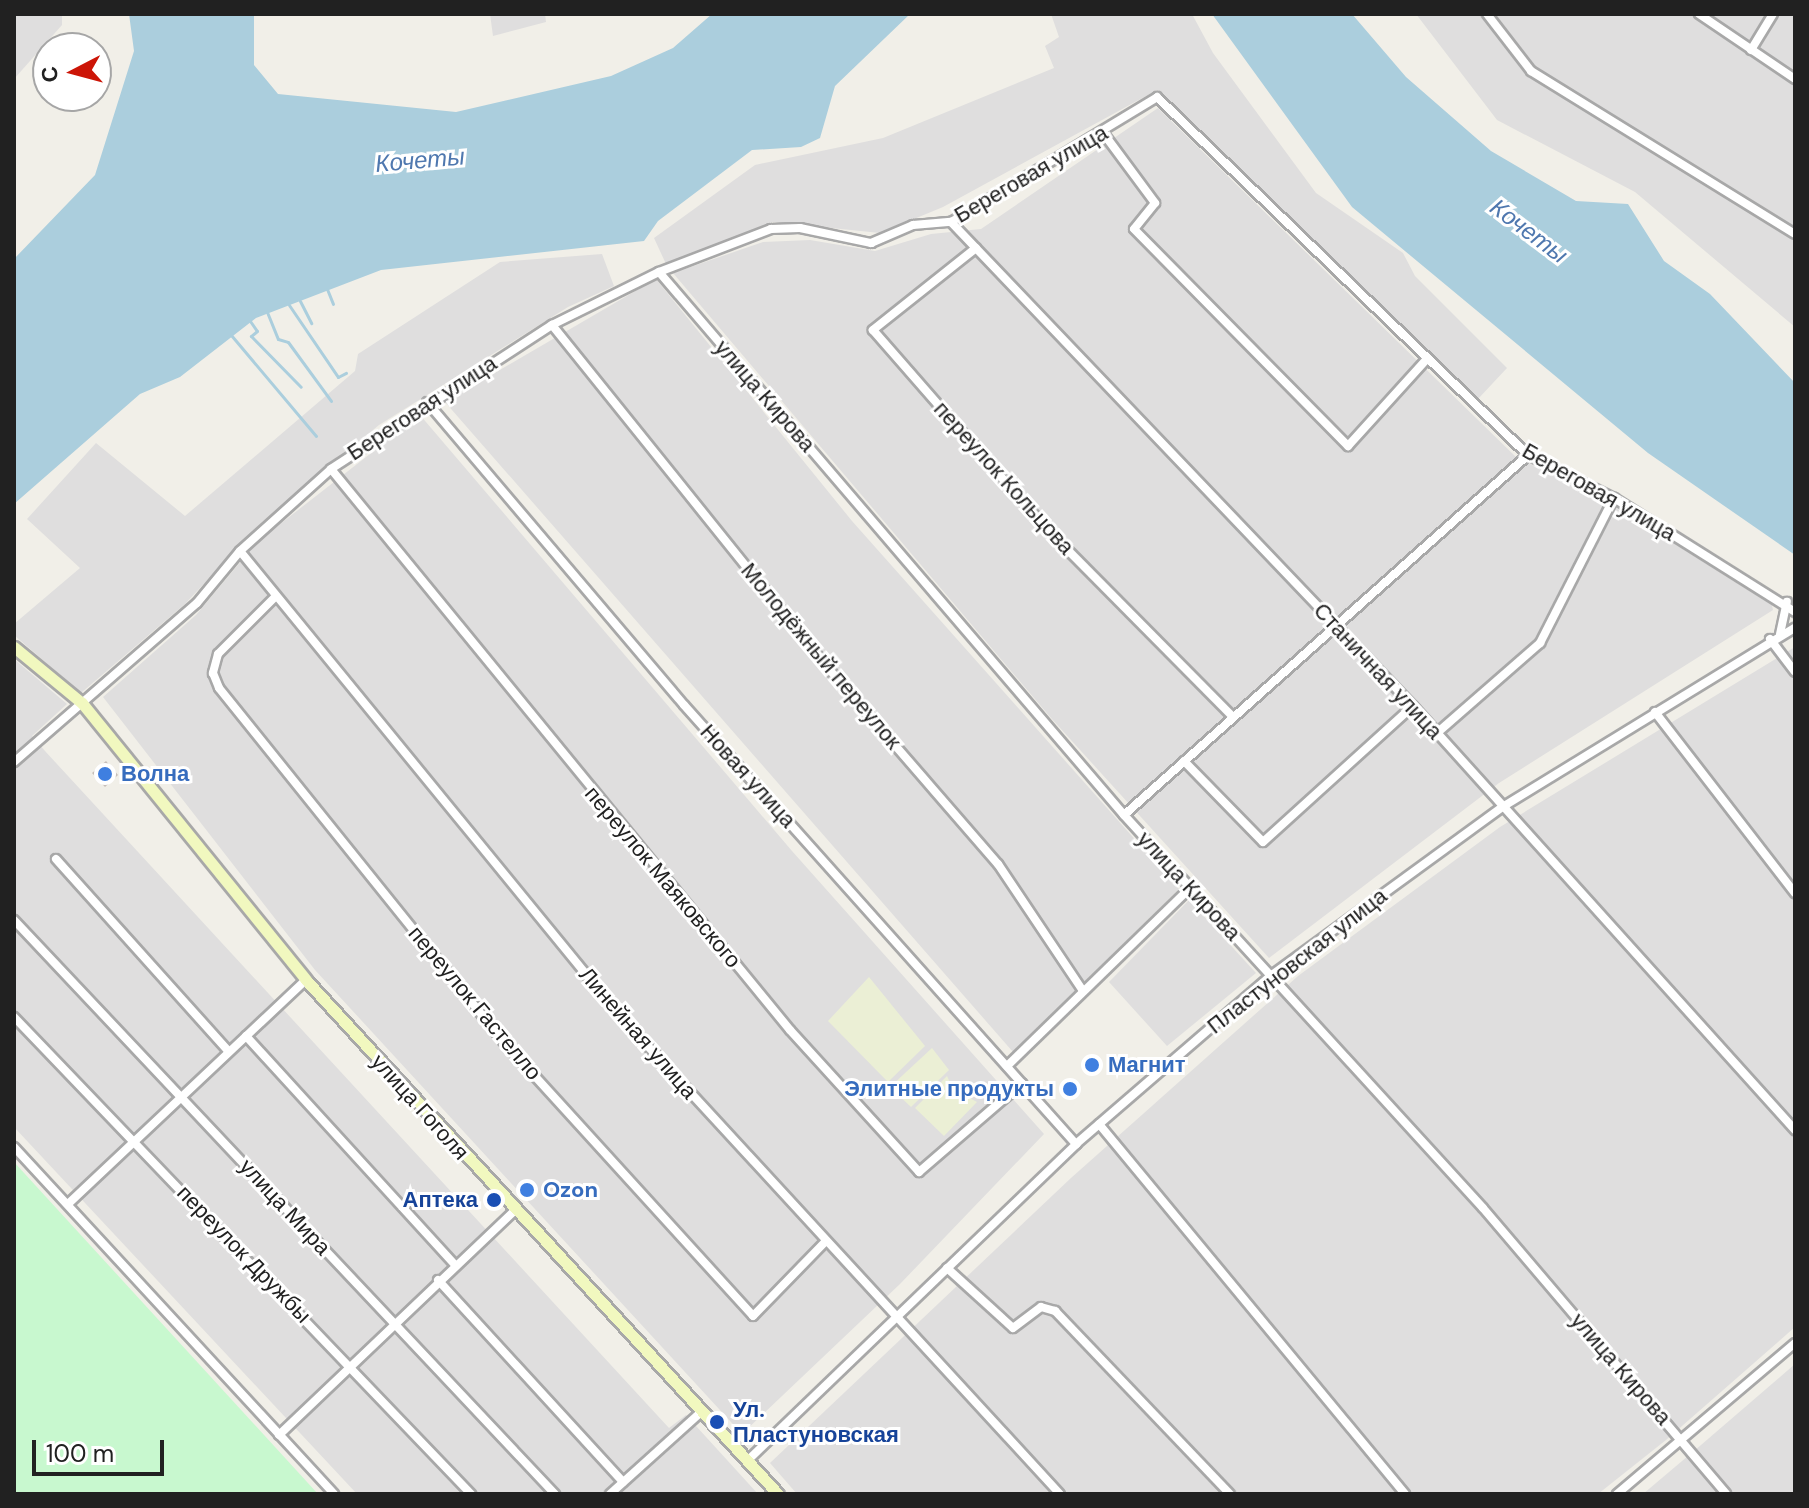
<!DOCTYPE html>
<meta charset="utf-8">
<style>
body{margin:0}
#map{position:relative;width:1809px;height:1508px;overflow:hidden;background:#f1efe8;font-family:"DM Sans",sans-serif}
div>[style]{position:absolute}
.residential>*{inset:0;background:#dfdede}
.farmland>*{inset:0;background:#ebefd5}
.park>*{inset:0;background:#c8f8cf}
.water>*{inset:0;background:#abcedd}
.stream>*{height:3px;margin:-1.5px;padding:0 1.5px;transform-origin:1.5px;border-radius:1.5px;background:#abcedd}
.building>*{inset:0;background:#c6beb8}
.roads{filter:drop-shadow(2px 0 #a8a8a8) drop-shadow(-2px 0 #a8a8a8) drop-shadow(0 2px #a8a8a8) drop-shadow(0 -2px #a8a8a8)}
.street>*{height:8px;margin:-4px;padding:0 4px;transform-origin:4px;border-radius:4px;background:#fff}
.secondary>*{height:11px;margin:-5.5px;padding:0 5.5px;transform-origin:5.5px;border-radius:5.5px;background:#f1f8bf}
.dots>*{width:22px;height:22px;translate:-50% -50%;box-sizing:border-box;border:4px solid #fff;border-radius:50%}
span{translate:-50% -50%;white-space:nowrap;text-align:center;line-height:1.15;-webkit-text-stroke:6px #fff;paint-order:stroke}
.street-label{font-size:22px;color:#212121}
.shop-label{font-size:22px;color:#366cbe;font-weight:700}
.left{translate:0 -50%;text-align:left}
.right{translate:-100% -50%;text-align:right}
.transit-label{font-size:22px;color:#164399;font-weight:700}
.water-label{font-size:24px;color:#4f78af;font-style:italic}
.frame{position:absolute;inset:0;border:16px solid #212121;pointer-events:none}
.north{position:absolute;left:32px;top:32px;width:80px;height:80px;box-sizing:border-box;background:#fff;border:2px solid #a6a6a6;border-radius:50%;rotate:264deg;font-size:22px;font-weight:700;line-height:32px;text-align:center;color:#212121}
.north::after{content:'';display:block;margin:auto;width:28px;height:36px;background:#cc1507;clip-path:polygon(50% 0,100% 100%,50% 72%,0 100%)}
.scale{position:absolute;left:32px;top:1440px;width:132px;height:36px;box-sizing:border-box;border:4px solid #212121;border-top:0;padding-left:10px;font-size:24px;line-height:28px;white-space:nowrap;color:#212121;-webkit-text-stroke:6px #fff;paint-order:stroke}
</style>
<div id="map">
<div class="residential">
<i style="clip-path:polygon(14px 14px,62px 14px,62px 25px,14px 79px)"></i>
<i style="clip-path:polygon(490px 14px,545px 14px,546px 22px,493px 36px)"></i>
<i style="clip-path:polygon(1051px 14px,1192px 14px,1213px 53px,1316px 193px,1403px 253px,1415px 276px,1507px 368px,1478px 399px,1157px 90px,943px 207px,880px 233px,773px 222px,666px 264px,654px 238px,755px 165px,883px 138px,1054px 68px,1045px 46px,1059px 37px)"></i>
<i style="clip-path:polygon(1416px 14px,1795px 14px,1795px 327px,1635px 192px,1497px 120px)"></i>
<i style="clip-path:polygon(1158px 108px,1516px 457px,1616px 506px,1771px 601px,1773px 610px,1499px 783px,1269px 958px,1051px 718px,673px 273px,763px 242px,810px 240px,875px 251px,931px 234px,981px 229px)"></i>
<i style="clip-path:polygon(602px 254px,614px 286px,568px 307px,379px 425px,261px 523px,185px 604px,81px 693px,14px 635px,14px 624px,80px 568px,27px 519px,96px 443px,185px 516px,355px 371px,358px 354px,500px 262px)"></i>
<i style="clip-path:polygon(656px 279px,852px 521px,1179px 889px,1013px 1052px,445px 402px)"></i>
<i style="clip-path:polygon(420px 415px,792px 851px,1044px 1134px,900px 1284px,742px 1434px,315px 970px,103px 697px,196px 615px,257px 542px)"></i>
<i style="clip-path:polygon(1795px 647px,1795px 1327px,1666px 1440px,1598px 1494px,797px 1494px,770px 1463px,1071px 1178px,1298px 976px,1500px 827px)"></i>
<i style="clip-path:polygon(14px 659px,67px 704px,32px 736px,45px 751px,669px 1428px,686px 1415px,758px 1494px,357px 1494px,14px 1127px)"></i>
<i style="clip-path:polygon(1189px 900px,1256px 973px,1167px 1046px,1109px 982px)"></i>
<i style="clip-path:polygon(1795px 1364px,1795px 1494px,1643px 1494px,1701px 1445px)"></i>
</div>
<div class="farmland">
<i style="clip-path:polygon(869px 977px,925px 1046px,888px 1082px,828px 1021px)"></i>
<i style="clip-path:polygon(932px 1048px,949px 1070px,911px 1107px,890px 1087px)"></i>
<i style="clip-path:polygon(947px 1076px,953px 1089px,977px 1102px,944px 1136px,915px 1108px)"></i>
</div>
<div class="park">
<i style="clip-path:polygon(14px 1162px,318px 1494px,14px 1494px)"></i>
</div>
<div class="water">
<i style="clip-path:polygon(129px 14px,254px 14px,254px 65px,278px 94px,456px 112px,611px 76px,673px 48px,712px 14px,910px 14px,835px 86px,820px 138px,801px 147px,752px 150px,658px 221px,644px 241px,381px 270px,256px 318px,180px 377px,140px 394px,14px 504px,14px 259px,95px 175px,134px 51px)"></i>
<i style="clip-path:polygon(1212px 14px,1352px 14px,1406px 77px,1491px 151px,1576px 201px,1628px 204px,1664px 261px,1710px 294px,1795px 383px,1795px 555px,1648px 453px,1352px 207px)"></i>
</div>
<div class="stream">
<i style="left:327px;top:289px;width:16px;rotate:68deg"></i>
<i style="left:300px;top:301px;width:25px;rotate:63deg"></i>
<i style="left:289px;top:305px;width:87px;rotate:55.8deg"></i>
<i style="left:338px;top:377px;width:9px;rotate:-27deg"></i>
<i style="left:267px;top:312px;width:29px;rotate:68deg"></i>
<i style="left:278px;top:339px;width:10px;rotate:17deg"></i>
<i style="left:288px;top:342px;width:73px;rotate:53.9deg"></i>
<i style="left:250px;top:321px;width:12px;rotate:55deg"></i>
<i style="left:257px;top:331px;width:8px;rotate:140deg"></i>
<i style="left:251px;top:336px;width:71px;rotate:45.6deg"></i>
<i style="left:231px;top:335px;width:132px;rotate:49.9deg"></i>
</div>
<div class="building">
<i style="clip-path:polygon(106px 761px,118px 775px,105px 787px,92px 773px)"></i>
</div>
<div class="roads">
<div class="street">
<i style="left:1487px;top:14px;width:72px;rotate:52.3deg"></i>
<i style="left:1531px;top:71px;width:310px;rotate:31.7deg"></i>
<i style="left:1699px;top:14px;width:116px;rotate:34.1deg"></i>
<i style="left:1751px;top:50px;width:42px;rotate:-58.6deg"></i>
<i style="left:1104px;top:134px;width:86px;rotate:53.5deg"></i>
<i style="left:1155px;top:203px;width:33px;rotate:129deg"></i>
<i style="left:1134px;top:229px;width:305px;rotate:45.4deg"></i>
<i style="left:1348px;top:446px;width:115px;rotate:-47.8deg"></i>
<i style="left:951px;top:222px;width:669px;rotate:46.33deg"></i>
<i style="left:1413px;top:706px;width:571px;rotate:47.98deg"></i>
<i style="left:976px;top:248px;width:132px;rotate:141.5deg"></i>
<i style="left:873px;top:330px;width:259px;rotate:48.9deg"></i>
<i style="left:1043px;top:525px;width:269px;rotate:45.3deg"></i>
<i style="left:659px;top:272px;width:715px;rotate:49.42deg"></i>
<i style="left:1124px;top:815px;width:532px;rotate:47.59deg"></i>
<i style="left:1483px;top:1208px;width:375px;rotate:49.6deg"></i>
<i style="left:552px;top:325px;width:431px;rotate:51.2deg"></i>
<i style="left:822px;top:661px;width:269px;rotate:49.1deg"></i>
<i style="left:998px;top:864px;width:153px;rotate:56.2deg"></i>
<i style="left:427px;top:402px;width:397px;rotate:49.7deg"></i>
<i style="left:684px;top:705px;width:589px;rotate:48.24deg"></i>
<i style="left:331px;top:469px;width:725px;rotate:50.71deg"></i>
<i style="left:790px;top:1030px;width:192px;rotate:47.7deg"></i>
<i style="left:919px;top:1172px;width:136px;rotate:-40.8deg"></i>
<i style="left:240px;top:551px;width:602px;rotate:50.73deg"></i>
<i style="left:621px;top:1017px;width:648px;rotate:47.38deg"></i>
<i style="left:276px;top:596px;width:82px;rotate:135deg"></i>
<i style="left:218px;top:654px;width:20px;rotate:105deg"></i>
<i style="left:213px;top:673px;width:16px;rotate:68deg"></i>
<i style="left:219px;top:688px;width:452px;rotate:51.2deg"></i>
<i style="left:502px;top:1040px;width:373px;rotate:47.7deg"></i>
<i style="left:753px;top:1316px;width:105px;rotate:-45.8deg"></i>
<i style="left:1780px;top:634px;width:33px;rotate:-78deg"></i>
<i style="left:1770px;top:639px;width:41px;rotate:52.9deg"></i>
<i style="left:1655px;top:712px;width:229px;rotate:52.3deg"></i>
<i style="left:1437px;top:733px;width:137px;rotate:-41.1deg"></i>
<i style="left:1540px;top:643px;width:163px;rotate:-63deg"></i>
<i style="left:1184px;top:761px;width:113px;rotate:45.7deg"></i>
<i style="left:1263px;top:842px;width:202px;rotate:-42.2deg"></i>
<i style="left:14px;top:762px;width:242px;rotate:-41deg"></i>
<i style="left:197px;top:603px;width:67px;rotate:-50.4deg"></i>
<i style="left:240px;top:551px;width:122px;rotate:-42deg"></i>
<i style="left:331px;top:469px;width:264px;rotate:-33.1deg"></i>
<i style="left:552px;top:325px;width:119px;rotate:-26.4deg"></i>
<i style="left:659px;top:272px;width:120px;rotate:-21deg"></i>
<i style="left:771px;top:229px;width:29px;rotate:-2deg"></i>
<i style="left:800px;top:228px;width:73px;rotate:11.9deg"></i>
<i style="left:871px;top:243px;width:46px;rotate:-23.2deg"></i>
<i style="left:913px;top:225px;width:38px;rotate:-5deg"></i>
<i style="left:951px;top:222px;width:241px;rotate:-31.2deg"></i>
<i style="left:1157px;top:97px;width:516px;rotate:43.98deg"></i>
<i style="left:1528px;top:455px;width:96px;rotate:26.6deg"></i>
<i style="left:1614px;top:498px;width:214px;rotate:32.2deg"></i>
<i style="left:1124px;top:815px;width:541px;rotate:-41.7deg"></i>
<i style="left:56px;top:859px;width:259px;rotate:48.1deg"></i>
<i style="left:14px;top:920px;width:789px;rotate:46.7deg"></i>
<i style="left:14px;top:1017px;width:661px;rotate:46.23deg"></i>
<i style="left:246px;top:1036px;width:310px;rotate:47.6deg"></i>
<i style="left:1007px;top:1066px;width:255px;rotate:-44.2deg"></i>
<i style="left:1099px;top:1124px;width:480px;rotate:50.4deg"></i>
<i style="left:14px;top:1147px;width:472px;rotate:47.3deg"></i>
<i style="left:68px;top:1204px;width:327px;rotate:-43.3deg"></i>
<i style="left:947px;top:1268px;width:89px;rotate:42.3deg"></i>
<i style="left:1013px;top:1328px;width:35px;rotate:-37deg"></i>
<i style="left:1041px;top:1307px;width:15px;rotate:16deg"></i>
<i style="left:1055px;top:1311px;width:253px;rotate:46.3deg"></i>
<i style="left:438px;top:1280px;width:274px;rotate:47.5deg"></i>
<i style="left:279px;top:1435px;width:325px;rotate:-43.6deg"></i>
<i style="left:747px;top:1461px;width:457px;rotate:-43.9deg"></i>
<i style="left:1076px;top:1144px;width:259px;rotate:-40.8deg"></i>
<i style="left:1272px;top:975px;width:287px;rotate:-36.1deg"></i>
<i style="left:1504px;top:806px;width:341px;rotate:-31.5deg"></i>
<i style="left:610px;top:1494px;width:122px;rotate:-42deg"></i>
<i style="left:1617px;top:1494px;width:233px;rotate:-40.3deg"></i>
</div>
<div class="secondary">
<i style="left:14px;top:647px;width:88px;rotate:39.5deg"></i>
<i style="left:82px;top:703px;width:356px;rotate:51deg"></i>
<i style="left:306px;top:980px;width:698px;rotate:47.44deg"></i>
</div>
</div>
<div class="dots">
<i style="left:105px;top:774px;background:#3f7fe0"></i>
<i style="left:1092px;top:1065px;background:#3f7fe0"></i>
<i style="left:1070px;top:1089px;background:#3f7fe0"></i>
<i style="left:527px;top:1190px;background:#3f7fe0"></i>
<i style="left:494px;top:1200px;background:#1a4fb4"></i>
<i style="left:717px;top:1422px;background:#1a4fb4"></i>
</div>
<div class="street-label">
<span style="left:1031px;top:174px;rotate:-30deg">Береговая улица</span>
<span style="left:765px;top:396px;rotate:49deg">улица Кирова</span>
<span style="left:422px;top:408px;rotate:-33deg">Береговая улица</span>
<span style="left:1004px;top:478px;rotate:48deg">переулок Кольцова</span>
<span style="left:1599px;top:492px;rotate:30deg">Береговая улица</span>
<span style="left:821px;top:656px;rotate:50deg">Молодёжный переулок</span>
<span style="left:1378px;top:671px;rotate:47deg">Станичная улица</span>
<span style="left:748px;top:776px;rotate:48deg">Новая улица</span>
<span style="left:663px;top:877px;rotate:50deg">переулок Маяковского</span>
<span style="left:1189px;top:886px;rotate:47deg">улица Кирова</span>
<span style="left:1297px;top:961px;rotate:-38deg">Пластуновская улица</span>
<span style="left:475px;top:1003px;rotate:50deg">переулок Гастелло</span>
<span style="left:638px;top:1033px;rotate:49deg">Линейная улица</span>
<span style="left:420px;top:1107px;rotate:48deg">улица Гоголя</span>
<span style="left:285px;top:1207px;rotate:47deg">улица Мира</span>
<span style="left:244px;top:1254px;rotate:46deg">переулок Дружбы</span>
<span style="left:1621px;top:1369px;rotate:49deg">улица Кирова</span>
</div>
<div class="shop-label">
<span class="left" style="left:121px;top:774px">Волна</span>
<span class="left" style="left:1108px;top:1065px">Магнит</span>
<span class="right" style="left:1054px;top:1089px">Элитные продукты</span>
<span class="left" style="left:543px;top:1190px">Ozon</span>
</div>
<div class="transit-label">
<span class="right" style="left:478px;top:1200px">Аптека</span>
<span class="left" style="left:733px;top:1422px">Ул.<br>Пластуновская</span>
</div>
<div class="water-label">
<span style="left:420px;top:160px;rotate:-5deg">Кочеты</span>
<span style="left:1529px;top:231px;rotate:37deg">Кочеты</span>
</div>
<div class="frame"></div>
<div class="north">С</div>
<div class="scale">100 m</div>
</div>
